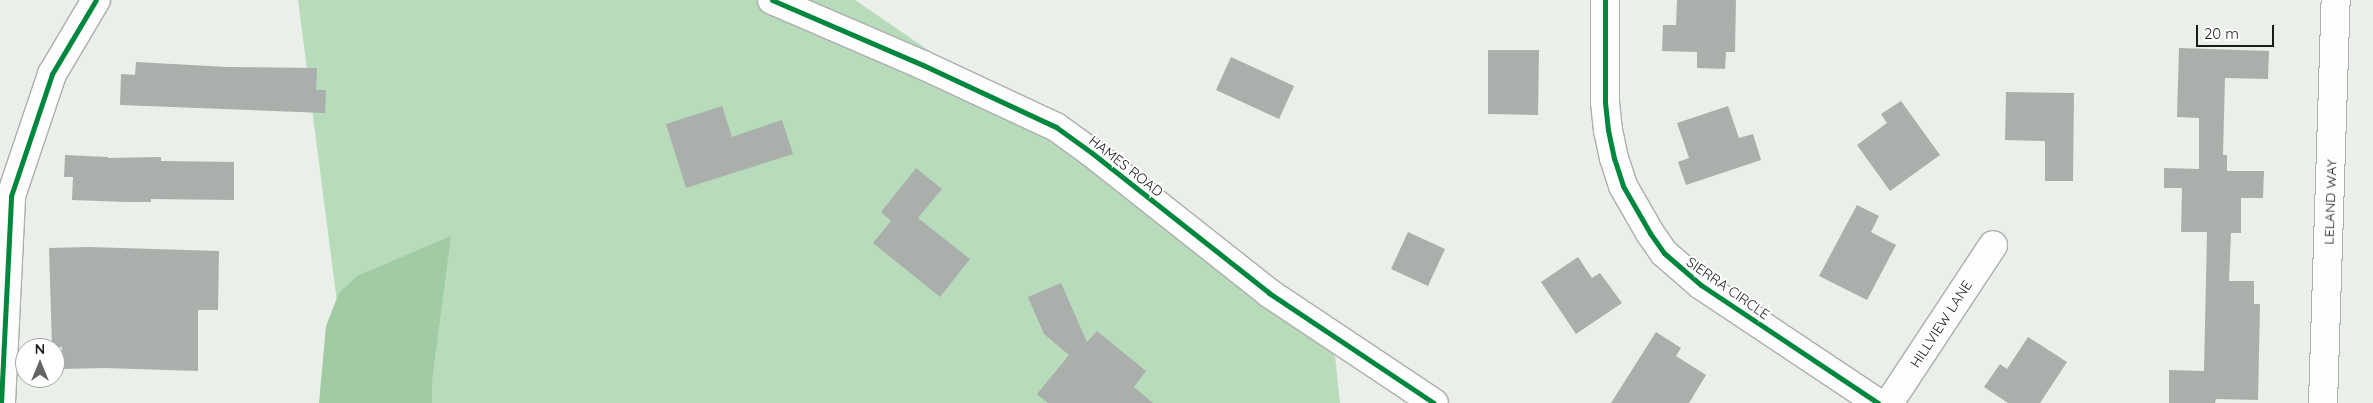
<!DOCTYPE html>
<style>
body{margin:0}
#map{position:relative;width:2373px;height:403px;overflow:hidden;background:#eaefea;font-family:Quicksand,sans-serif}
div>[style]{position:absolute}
.forest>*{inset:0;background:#b8dbbb}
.water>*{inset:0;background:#a1cba5}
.building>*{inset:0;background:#abafab}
.roads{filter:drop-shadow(1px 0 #abafac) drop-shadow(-1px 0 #abafac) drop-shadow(0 1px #abafac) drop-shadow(0 -1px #abafac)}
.minor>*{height:28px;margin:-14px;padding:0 14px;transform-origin:14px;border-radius:14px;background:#fcfdfc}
.tertiary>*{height:28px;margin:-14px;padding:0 14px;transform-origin:14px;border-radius:14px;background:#fcfdfc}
.cycleway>*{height:5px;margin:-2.5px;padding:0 2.5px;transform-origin:2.5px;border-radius:2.5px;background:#00873e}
span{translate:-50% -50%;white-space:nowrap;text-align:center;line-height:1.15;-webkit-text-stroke:4px #fff;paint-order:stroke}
.street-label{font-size:14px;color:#191b19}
.north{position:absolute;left:15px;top:338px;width:50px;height:50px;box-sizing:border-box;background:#fff;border:1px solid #a3a4a3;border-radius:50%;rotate:0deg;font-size:14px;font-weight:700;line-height:20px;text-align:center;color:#191b19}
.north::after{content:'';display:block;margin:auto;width:18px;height:22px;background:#626562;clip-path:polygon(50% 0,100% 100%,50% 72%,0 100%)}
.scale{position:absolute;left:2196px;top:25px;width:78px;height:22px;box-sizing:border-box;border:2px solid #191b19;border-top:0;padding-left:6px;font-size:15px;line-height:18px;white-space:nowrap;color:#191b19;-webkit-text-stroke:4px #fff;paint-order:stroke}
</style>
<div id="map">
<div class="forest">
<i style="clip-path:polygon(298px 0,855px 0,1332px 326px,1340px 403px,350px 403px)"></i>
</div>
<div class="water">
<i style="clip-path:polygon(451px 236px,432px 381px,432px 403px,319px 403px,326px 326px,339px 293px,357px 276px)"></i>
</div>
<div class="building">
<i style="clip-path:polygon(1677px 0,1736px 0,1735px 52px,1726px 52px,1725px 69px,1697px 68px,1697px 52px,1662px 51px,1663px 25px,1676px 25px)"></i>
<i style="clip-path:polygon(2179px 48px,2269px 51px,2268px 79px,2225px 78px,2223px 155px,2227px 155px,2227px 171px,2264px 171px,2263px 198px,2241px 198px,2241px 233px,2231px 233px,2229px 281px,2254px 281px,2254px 304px,2260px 304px,2258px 400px,2216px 399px,2215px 403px,2169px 403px,2169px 370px,2204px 371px,2207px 232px,2181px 232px,2182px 188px,2164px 188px,2164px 168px,2199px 169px,2199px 118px,2177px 117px)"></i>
<i style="clip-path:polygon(1488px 50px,1539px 50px,1538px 115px,1488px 114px)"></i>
<i style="clip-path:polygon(1231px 57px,1294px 86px,1279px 119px,1216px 90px)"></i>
<i style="clip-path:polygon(136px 62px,227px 67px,317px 68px,316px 90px,326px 90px,325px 113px,120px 105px,121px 74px,135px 75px)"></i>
<i style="clip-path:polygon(2006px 92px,2074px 93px,2073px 181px,2045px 181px,2045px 141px,2005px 140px)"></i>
<i style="clip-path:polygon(1901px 101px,1940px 155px,1890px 191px,1857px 145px,1887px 123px,1881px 114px)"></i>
<i style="clip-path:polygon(722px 106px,732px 137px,782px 120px,793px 154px,686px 188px,666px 124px)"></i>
<i style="clip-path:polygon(1728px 106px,1739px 138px,1753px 134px,1761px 160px,1686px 185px,1678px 162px,1689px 158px,1677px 123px)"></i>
<i style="clip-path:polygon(65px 155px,108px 157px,108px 158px,161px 157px,161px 161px,234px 162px,234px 200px,151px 199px,151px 202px,126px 202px,72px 200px,73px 177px,64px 177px)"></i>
<i style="clip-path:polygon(916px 168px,942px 189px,918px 218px,970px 259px,940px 297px,873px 243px,891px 221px,881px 212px)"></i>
<i style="clip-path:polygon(1857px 205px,1879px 216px,1871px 232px,1896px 245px,1867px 300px,1819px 276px)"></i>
<i style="clip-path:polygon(1408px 232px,1445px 249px,1428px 286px,1391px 269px)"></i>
<i style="clip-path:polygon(89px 247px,219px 251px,218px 310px,198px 310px,198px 371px,104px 368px,62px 369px,62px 347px,52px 347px,49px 248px)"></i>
<i style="clip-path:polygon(1578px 257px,1592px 278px,1600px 273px,1622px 303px,1576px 334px,1541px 282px)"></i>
<i style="clip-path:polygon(1061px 283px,1087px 342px,1097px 331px,1146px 371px,1134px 387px,1153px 403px,1048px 403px,1037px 394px,1069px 355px,1044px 334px,1028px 297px)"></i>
<i style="clip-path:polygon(1656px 332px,1681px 348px,1676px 356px,1706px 375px,1689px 403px,1611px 403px)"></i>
<i style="clip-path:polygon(2028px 337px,2067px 362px,2040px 403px,2008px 403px,1984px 387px,2000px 364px,2007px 369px)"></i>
</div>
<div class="roads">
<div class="minor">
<i style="left:1605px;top:0;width:102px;rotate:90deg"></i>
<i style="left:1605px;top:102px;width:28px;rotate:84deg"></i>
<i style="left:1608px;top:130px;width:29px;rotate:78deg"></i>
<i style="left:1614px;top:158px;width:29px;rotate:72deg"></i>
<i style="left:1623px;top:186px;width:54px;rotate:60.1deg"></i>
<i style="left:1650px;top:233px;width:24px;rotate:55deg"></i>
<i style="left:1664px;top:253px;width:49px;rotate:40.9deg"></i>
<i style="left:1701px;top:285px;width:213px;rotate:33.7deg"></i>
<i style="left:1px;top:403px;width:207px;rotate:-87.2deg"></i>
<i style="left:11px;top:196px;width:129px;rotate:-71.4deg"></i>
<i style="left:52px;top:74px;width:86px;rotate:-59.3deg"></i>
<i style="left:1889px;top:403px;width:189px;rotate:-56.6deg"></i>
<i style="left:2323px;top:403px;width:403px;rotate:-88.2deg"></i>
</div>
<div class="tertiary">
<i style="left:772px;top:0;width:164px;rotate:23.3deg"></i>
<i style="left:923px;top:65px;width:147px;rotate:25deg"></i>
<i style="left:1056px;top:127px;width:44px;rotate:35.8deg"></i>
<i style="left:1092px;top:153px;width:226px;rotate:38.3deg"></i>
<i style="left:1269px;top:293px;width:198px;rotate:33.7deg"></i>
</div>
</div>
<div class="cycleway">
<i style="left:772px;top:0;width:164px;rotate:23.3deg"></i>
<i style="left:923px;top:65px;width:147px;rotate:25deg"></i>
<i style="left:1056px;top:127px;width:44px;rotate:35.8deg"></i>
<i style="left:1092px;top:153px;width:226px;rotate:38.3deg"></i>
<i style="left:1269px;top:293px;width:198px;rotate:33.7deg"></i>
<i style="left:1605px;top:0;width:102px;rotate:90deg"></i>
<i style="left:1605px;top:102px;width:28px;rotate:84deg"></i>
<i style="left:1608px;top:130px;width:29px;rotate:78deg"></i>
<i style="left:1614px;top:158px;width:29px;rotate:72deg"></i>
<i style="left:1623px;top:186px;width:54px;rotate:60.1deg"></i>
<i style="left:1650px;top:233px;width:24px;rotate:55deg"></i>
<i style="left:1664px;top:253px;width:49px;rotate:40.9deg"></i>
<i style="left:1701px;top:285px;width:213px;rotate:33.7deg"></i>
<i style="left:1px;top:403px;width:207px;rotate:-87.2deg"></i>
<i style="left:11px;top:196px;width:129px;rotate:-71.4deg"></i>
<i style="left:52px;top:74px;width:86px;rotate:-59.3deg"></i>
</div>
<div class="street-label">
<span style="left:1126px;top:166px;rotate:38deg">HAMES ROAD</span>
<span style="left:2330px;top:202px;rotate:-88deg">LELAND WAY</span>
<span style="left:1728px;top:288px;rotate:35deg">SIERRA CIRCLE</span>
<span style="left:1941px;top:324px;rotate:-57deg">HILLVIEW LANE</span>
</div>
<div class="north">N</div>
<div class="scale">20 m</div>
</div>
